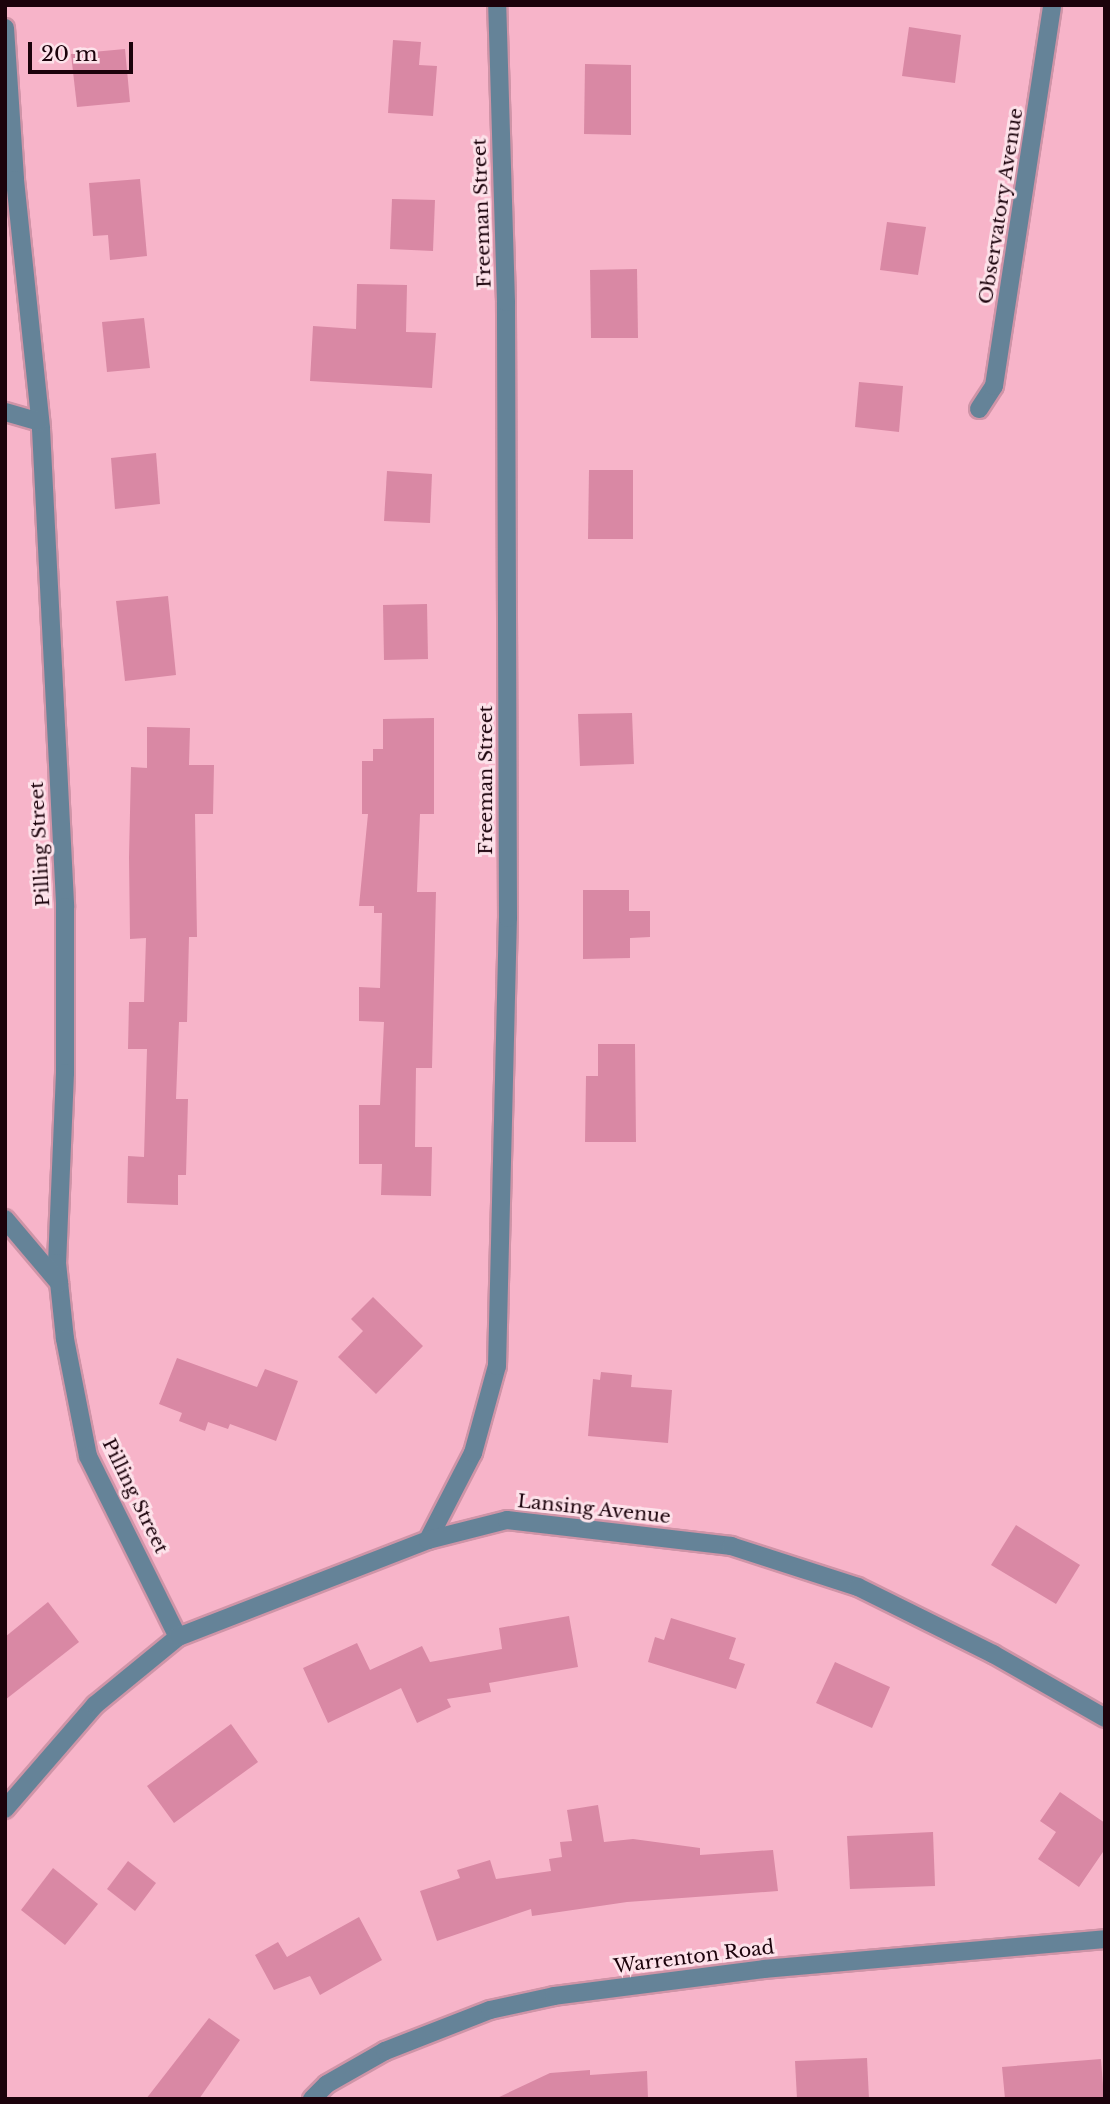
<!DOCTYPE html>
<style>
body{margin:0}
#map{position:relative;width:1110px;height:2104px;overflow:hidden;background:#f7b4c9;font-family:"Libre Baskerville",serif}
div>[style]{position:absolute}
.building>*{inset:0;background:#d988a4}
.roads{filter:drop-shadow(2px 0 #cf94a7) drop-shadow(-2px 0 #cf94a7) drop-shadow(0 2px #cf94a7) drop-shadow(0 -2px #cf94a7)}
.street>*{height:18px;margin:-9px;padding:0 9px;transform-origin:9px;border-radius:9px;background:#658398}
span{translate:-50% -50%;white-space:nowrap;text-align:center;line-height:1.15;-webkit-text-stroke:6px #fde2ea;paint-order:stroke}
.street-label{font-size:19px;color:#1b020b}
.frame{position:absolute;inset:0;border:7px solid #1b020b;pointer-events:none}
.scale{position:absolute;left:28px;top:42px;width:105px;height:32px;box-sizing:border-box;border:4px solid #1b020b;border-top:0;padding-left:9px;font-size:21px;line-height:24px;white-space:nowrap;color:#1b020b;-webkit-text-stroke:5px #fde2ea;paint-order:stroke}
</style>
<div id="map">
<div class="building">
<i style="clip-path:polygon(909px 27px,961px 35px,955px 83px,902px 76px)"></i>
<i style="clip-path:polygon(393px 40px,421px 42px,419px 65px,437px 66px,433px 116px,388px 113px)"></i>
<i style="clip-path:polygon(125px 49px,130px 102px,77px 107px,71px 54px)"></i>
<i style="clip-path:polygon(585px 64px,631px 65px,631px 135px,584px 134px)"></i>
<i style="clip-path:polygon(140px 179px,147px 256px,110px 260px,108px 235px,93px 236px,89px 183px)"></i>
<i style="clip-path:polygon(392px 199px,435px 200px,433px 251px,390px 249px)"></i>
<i style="clip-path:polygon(887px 222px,926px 227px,918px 275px,880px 270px)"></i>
<i style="clip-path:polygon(637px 269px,638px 338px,591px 338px,590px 270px)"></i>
<i style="clip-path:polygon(357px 284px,407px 285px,406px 332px,436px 333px,432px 388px,310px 381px,313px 326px,356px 329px)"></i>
<i style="clip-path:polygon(144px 318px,150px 368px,107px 372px,102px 322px)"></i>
<i style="clip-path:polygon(859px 382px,903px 386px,899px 432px,855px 427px)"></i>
<i style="clip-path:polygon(156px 453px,160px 504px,115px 509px,111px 458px)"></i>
<i style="clip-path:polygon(589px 470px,633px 470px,633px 539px,588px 539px)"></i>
<i style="clip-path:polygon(387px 471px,432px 474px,430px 523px,384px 521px)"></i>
<i style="clip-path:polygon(168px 596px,176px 675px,125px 681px,116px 601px)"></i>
<i style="clip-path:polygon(427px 604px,428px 659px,384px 660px,383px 605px)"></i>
<i style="clip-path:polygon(632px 713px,634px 764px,580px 766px,578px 714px)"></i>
<i style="clip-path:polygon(434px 718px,434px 814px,420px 814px,417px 892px,436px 892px,432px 1068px,416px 1068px,415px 1147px,432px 1147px,431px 1196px,381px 1195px,382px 1164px,359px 1164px,359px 1105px,380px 1105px,384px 1022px,359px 1021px,359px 987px,380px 988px,382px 913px,374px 913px,374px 906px,359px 906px,368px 814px,362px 814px,362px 761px,373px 761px,373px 749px,383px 749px,383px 719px)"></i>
<i style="clip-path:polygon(147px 727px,190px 728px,189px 765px,214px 765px,213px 814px,195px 814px,197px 937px,189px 937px,187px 1022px,179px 1022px,176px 1099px,188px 1099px,186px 1175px,178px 1175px,178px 1205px,127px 1203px,128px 1156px,144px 1157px,147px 1049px,128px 1049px,129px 1002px,144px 1002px,146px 938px,130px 939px,129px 857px,131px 767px,147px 768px)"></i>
<i style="clip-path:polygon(583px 890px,629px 890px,629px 911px,650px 911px,650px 937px,630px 938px,630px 958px,583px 959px)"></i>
<i style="clip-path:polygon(598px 1044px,635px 1044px,636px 1142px,585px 1142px,586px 1076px,598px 1076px)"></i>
<i style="clip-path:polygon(373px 1297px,423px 1346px,376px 1394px,338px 1357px,363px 1331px,351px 1319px)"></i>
<i style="clip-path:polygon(177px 1358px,257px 1387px,265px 1369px,298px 1381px,276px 1441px,230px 1424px,228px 1429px,208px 1422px,205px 1431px,179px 1421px,182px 1413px,159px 1404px)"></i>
<i style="clip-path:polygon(601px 1372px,632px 1375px,631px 1387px,672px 1390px,668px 1443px,588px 1436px,593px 1379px,600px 1380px)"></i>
<i style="clip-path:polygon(1016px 1525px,1080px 1565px,1056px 1604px,991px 1565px)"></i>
<i style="clip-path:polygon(48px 1602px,79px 1642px,5px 1700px,5px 1637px)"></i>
<i style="clip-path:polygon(569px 1616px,578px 1667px,489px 1683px,491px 1692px,447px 1699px,451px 1707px,417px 1723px,401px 1688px,328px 1723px,303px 1668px,357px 1643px,370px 1670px,422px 1646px,430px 1662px,502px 1649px,499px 1628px)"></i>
<i style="clip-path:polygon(671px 1618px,736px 1638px,729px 1659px,745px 1664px,736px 1689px,648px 1662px,655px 1637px,664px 1640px)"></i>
<i style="clip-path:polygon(835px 1662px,890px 1687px,872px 1728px,816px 1703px)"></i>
<i style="clip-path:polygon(231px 1724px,258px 1762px,174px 1823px,147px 1786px)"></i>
<i style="clip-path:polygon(1060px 1792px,1105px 1823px,1105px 1849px,1079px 1887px,1038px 1859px,1056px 1832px,1040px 1821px)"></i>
<i style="clip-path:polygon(598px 1805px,604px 1842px,633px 1839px,700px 1848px,700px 1855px,773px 1850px,778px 1891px,627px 1902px,532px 1916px,531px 1909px,437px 1941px,420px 1891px,460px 1878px,457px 1870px,490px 1860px,496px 1879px,551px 1871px,549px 1859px,562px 1857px,560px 1842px,572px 1841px,567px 1810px)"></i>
<i style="clip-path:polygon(933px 1832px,935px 1886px,850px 1889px,847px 1836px)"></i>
<i style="clip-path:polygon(128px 1861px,156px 1883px,135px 1911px,107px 1889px)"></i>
<i style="clip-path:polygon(53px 1868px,98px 1904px,65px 1945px,21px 1910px)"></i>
<i style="clip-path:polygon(359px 1917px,382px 1960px,320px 1995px,310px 1976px,274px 1990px,255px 1955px,278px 1942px,287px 1957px)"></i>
<i style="clip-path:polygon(209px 2018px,240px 2040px,199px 2099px,146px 2099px)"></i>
<i style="clip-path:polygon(867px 2058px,869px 2099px,797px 2099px,795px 2061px)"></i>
<i style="clip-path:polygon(1101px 2059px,1104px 2099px,1005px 2099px,1002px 2067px)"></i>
<i style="clip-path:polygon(590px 2070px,590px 2075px,647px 2071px,648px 2099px,495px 2099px,550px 2073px)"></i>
</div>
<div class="roads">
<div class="street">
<i style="left:5px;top:28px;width:152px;rotate:86.2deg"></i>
<i style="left:15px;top:180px;width:250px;rotate:84deg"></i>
<i style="left:41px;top:429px;width:479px;rotate:87.1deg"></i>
<i style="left:65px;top:907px;width:166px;rotate:90deg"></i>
<i style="left:65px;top:1073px;width:190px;rotate:92.4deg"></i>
<i style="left:57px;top:1263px;width:76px;rotate:84deg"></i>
<i style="left:65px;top:1339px;width:119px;rotate:78.9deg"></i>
<i style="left:88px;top:1456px;width:202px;rotate:63.6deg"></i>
<i style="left:979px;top:409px;width:27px;rotate:-57deg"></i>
<i style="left:994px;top:386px;width:385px;rotate:-81.3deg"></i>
<i style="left:5px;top:412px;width:36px;rotate:16deg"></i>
<i style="left:5px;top:1219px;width:84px;rotate:49.8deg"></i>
<i style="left:428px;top:1540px;width:98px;rotate:-62.7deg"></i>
<i style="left:473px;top:1453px;width:90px;rotate:-74.6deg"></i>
<i style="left:497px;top:1366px;width:448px;rotate:-88.6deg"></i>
<i style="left:508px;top:918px;width:616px;rotate:-90.19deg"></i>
<i style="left:506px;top:302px;width:297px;rotate:-91.7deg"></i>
<i style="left:5px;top:1809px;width:138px;rotate:-49.1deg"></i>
<i style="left:95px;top:1705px;width:107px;rotate:-39.3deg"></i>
<i style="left:178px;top:1637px;width:268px;rotate:-21.2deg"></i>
<i style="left:428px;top:1540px;width:81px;rotate:-14.2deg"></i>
<i style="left:507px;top:1520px;width:226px;rotate:6.6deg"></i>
<i style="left:731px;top:1546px;width:133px;rotate:17.9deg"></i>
<i style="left:858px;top:1587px;width:151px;rotate:26.4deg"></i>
<i style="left:993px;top:1654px;width:129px;rotate:29.7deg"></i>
<i style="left:312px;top:2099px;width:21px;rotate:-45deg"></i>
<i style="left:327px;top:2084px;width:67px;rotate:-29.6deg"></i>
<i style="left:385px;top:2051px;width:113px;rotate:-21.3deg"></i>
<i style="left:490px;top:2010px;width:66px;rotate:-12.3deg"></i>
<i style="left:554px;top:1996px;width:212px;rotate:-7.3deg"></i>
<i style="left:764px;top:1969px;width:342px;rotate:-5deg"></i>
</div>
</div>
<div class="street-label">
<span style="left:1001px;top:206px;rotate:-81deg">Observatory Avenue</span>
<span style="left:482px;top:213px;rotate:-92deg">Freeman Street</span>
<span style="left:486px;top:780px;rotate:-90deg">Freeman Street</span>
<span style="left:40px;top:844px;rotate:-93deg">Pilling Street</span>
<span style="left:135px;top:1496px;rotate:64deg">Pilling Street</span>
<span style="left:594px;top:1509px;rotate:6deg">Lansing Avenue</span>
<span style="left:694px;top:1957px;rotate:-7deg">Warrenton Road</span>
</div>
<div class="frame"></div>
<div class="scale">20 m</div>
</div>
